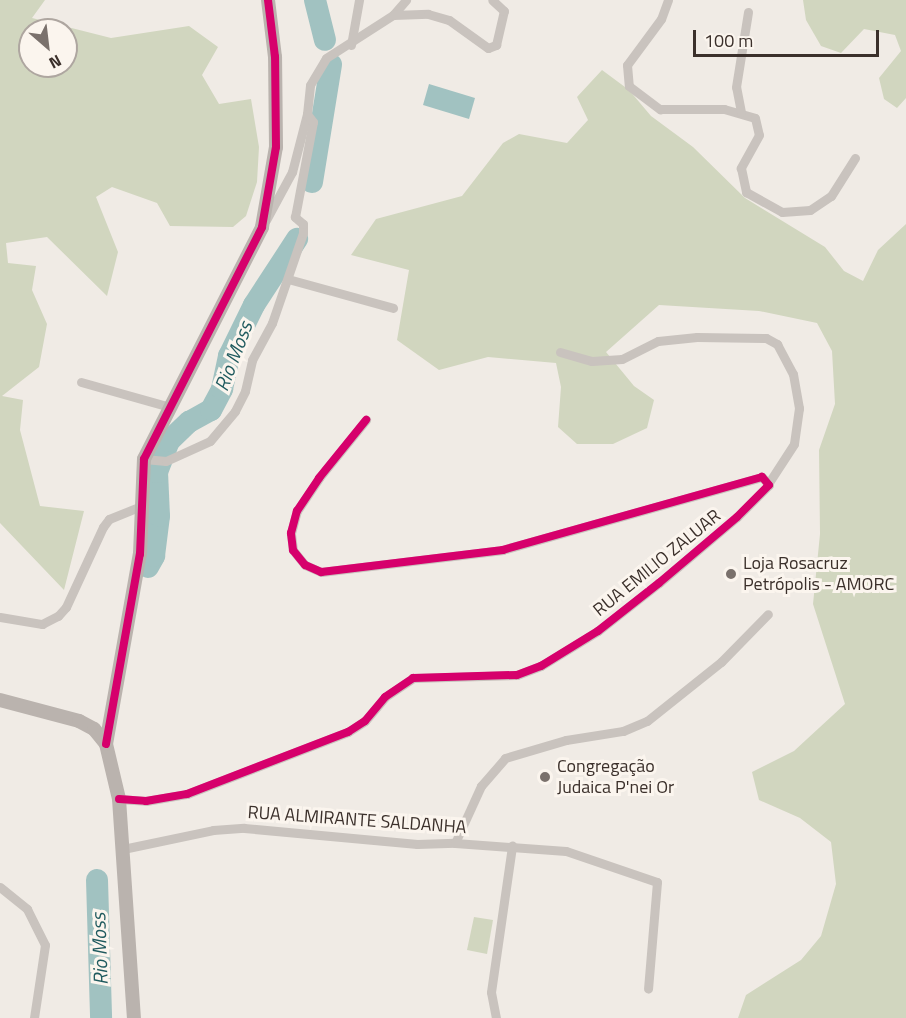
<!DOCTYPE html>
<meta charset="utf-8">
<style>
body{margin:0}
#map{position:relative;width:906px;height:1018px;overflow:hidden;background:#f0ebe5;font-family:"Titillium Web",sans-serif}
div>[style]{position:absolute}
.green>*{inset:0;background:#d1d6bf}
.water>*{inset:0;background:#a1c2c1}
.river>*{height:22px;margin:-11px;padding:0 11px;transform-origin:11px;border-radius:11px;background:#a1c2c1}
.street>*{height:9px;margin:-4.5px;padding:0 4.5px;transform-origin:4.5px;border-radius:4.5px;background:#c9c3be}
.secondary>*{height:14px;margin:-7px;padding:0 7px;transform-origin:7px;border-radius:7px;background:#bab3ae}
.cycleway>*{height:8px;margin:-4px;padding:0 4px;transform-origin:4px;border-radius:4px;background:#d6006c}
.dots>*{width:16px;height:16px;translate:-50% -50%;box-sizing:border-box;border:3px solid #fbf5ee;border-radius:50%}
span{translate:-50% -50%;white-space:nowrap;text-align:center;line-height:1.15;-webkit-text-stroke:6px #fbf5ee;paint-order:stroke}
.street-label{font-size:18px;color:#3b302b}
.poi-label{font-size:18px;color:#3b302b}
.left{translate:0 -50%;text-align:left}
.water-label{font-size:20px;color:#1f5a5e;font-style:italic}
.north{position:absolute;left:18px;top:18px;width:60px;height:60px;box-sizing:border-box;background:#fbf5ee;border:2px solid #aea6a0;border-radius:50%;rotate:152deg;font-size:16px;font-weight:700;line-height:24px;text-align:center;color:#3b302b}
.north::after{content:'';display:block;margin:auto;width:21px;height:27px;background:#7a716c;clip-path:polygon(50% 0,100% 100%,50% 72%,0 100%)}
.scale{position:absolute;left:693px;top:30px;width:186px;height:27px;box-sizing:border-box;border:3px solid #3b302b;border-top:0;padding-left:8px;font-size:18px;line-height:21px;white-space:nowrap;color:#3b302b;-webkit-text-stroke:4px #fbf5ee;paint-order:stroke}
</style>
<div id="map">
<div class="green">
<i style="clip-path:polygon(evenodd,0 0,45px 0,32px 18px,111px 38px,189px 26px,218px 47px,202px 75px,219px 104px,251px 99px,259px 147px,257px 182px,246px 216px,233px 227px,170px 226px,157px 203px,112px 187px,96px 197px,118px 252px,107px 296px,47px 237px,6px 243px,8px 263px,36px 266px,32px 290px,47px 324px,39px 367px,2px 396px,23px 400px,20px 430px,40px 506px,84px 511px,64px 590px,0 523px,0 0,30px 30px,66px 30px,66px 66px,30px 66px,30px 30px)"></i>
<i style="clip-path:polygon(803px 0,906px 0,906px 98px,897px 108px,884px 99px,879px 78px,901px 51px,895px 35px,864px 29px,841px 53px,821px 46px,806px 20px)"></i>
<i style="clip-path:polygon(602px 70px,629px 90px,651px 116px,693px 147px,745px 198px,825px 247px,844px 271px,863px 281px,878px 250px,906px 224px,906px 1018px,738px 1018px,746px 995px,801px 960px,821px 936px,836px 884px,831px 842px,800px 818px,759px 800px,752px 772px,794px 751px,845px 704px,813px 604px,820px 534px,819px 450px,835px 404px,832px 351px,817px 323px,759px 311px,659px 305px,606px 352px,634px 386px,654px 400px,647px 428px,613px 444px,577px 444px,558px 427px,561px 387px,556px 363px,488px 357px,439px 370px,397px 340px,409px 270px,351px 255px,376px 219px,462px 196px,503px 143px,519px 134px,567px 143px,588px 120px,577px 97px)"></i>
<i style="clip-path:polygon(474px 917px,493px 920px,487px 954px,467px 950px)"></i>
</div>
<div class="water">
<i style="clip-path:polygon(429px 84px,475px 98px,469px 119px,423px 105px)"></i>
</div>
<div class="river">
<i style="left:315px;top:0;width:41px;rotate:76deg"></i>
<i style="left:312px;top:182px;width:119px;rotate:-80.8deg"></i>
<i style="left:148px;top:567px;width:13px;rotate:-61deg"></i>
<i style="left:154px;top:556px;width:40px;rotate:-82.9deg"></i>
<i style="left:159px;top:516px;width:44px;rotate:-92.6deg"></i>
<i style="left:157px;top:472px;width:33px;rotate:-69deg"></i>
<i style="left:169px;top:441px;width:28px;rotate:-44deg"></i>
<i style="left:189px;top:422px;width:25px;rotate:-29deg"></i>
<i style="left:211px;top:410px;width:24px;rotate:-62deg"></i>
<i style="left:222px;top:389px;width:34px;rotate:-78deg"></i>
<i style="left:229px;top:356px;width:57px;rotate:-63.9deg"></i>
<i style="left:254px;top:305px;width:79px;rotate:-56.9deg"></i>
<i style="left:97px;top:880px;width:138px;rotate:88.3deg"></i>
</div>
<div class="street">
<i style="left:668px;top:0;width:20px;rotate:110deg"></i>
<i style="left:661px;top:19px;width:57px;rotate:126.5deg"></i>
<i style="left:627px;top:65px;width:21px;rotate:85deg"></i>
<i style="left:629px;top:86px;width:39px;rotate:37deg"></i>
<i style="left:660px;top:109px;width:64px"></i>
<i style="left:724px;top:109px;width:32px;rotate:16deg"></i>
<i style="left:755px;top:118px;width:17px;rotate:77deg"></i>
<i style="left:759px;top:135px;width:38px;rotate:119deg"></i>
<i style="left:741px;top:168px;width:25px;rotate:78deg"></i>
<i style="left:746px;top:192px;width:41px;rotate:29.1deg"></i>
<i style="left:782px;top:212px;width:28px;rotate:-4deg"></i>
<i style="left:810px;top:210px;width:25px;rotate:-34deg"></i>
<i style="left:831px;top:196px;width:45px;rotate:-57.7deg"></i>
<i style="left:393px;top:15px;width:20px;rotate:-49deg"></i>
<i style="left:351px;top:45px;width:46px;rotate:-79.9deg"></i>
<i style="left:741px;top:112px;width:25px;rotate:-101deg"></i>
<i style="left:736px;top:87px;width:76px;rotate:-80.9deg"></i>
<i style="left:266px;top:220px;width:55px;rotate:-61.6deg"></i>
<i style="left:292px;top:172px;width:60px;rotate:-75.5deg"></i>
<i style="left:307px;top:114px;width:29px;rotate:-84deg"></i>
<i style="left:310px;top:85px;width:31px;rotate:-59deg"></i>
<i style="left:326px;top:58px;width:80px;rotate:-32.7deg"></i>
<i style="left:393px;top:15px;width:35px;rotate:-2deg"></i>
<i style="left:428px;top:14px;width:22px;rotate:16deg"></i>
<i style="left:449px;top:20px;width:48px;rotate:35.7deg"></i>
<i style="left:488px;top:48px;width:9px;rotate:-21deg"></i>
<i style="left:496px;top:45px;width:35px;rotate:-77deg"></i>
<i style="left:504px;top:11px;width:16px;rotate:-137deg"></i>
<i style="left:288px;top:279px;width:109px;rotate:15.4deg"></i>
<i style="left:560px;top:352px;width:33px;rotate:16deg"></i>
<i style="left:592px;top:361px;width:30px;rotate:-4deg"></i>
<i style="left:622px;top:359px;width:40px;rotate:-26.6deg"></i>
<i style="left:658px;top:341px;width:39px;rotate:-6deg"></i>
<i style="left:697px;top:337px;width:69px;rotate:0.8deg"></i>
<i style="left:766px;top:338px;width:13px;rotate:29deg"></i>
<i style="left:777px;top:344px;width:34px;rotate:62deg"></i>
<i style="left:793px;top:374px;width:35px;rotate:80deg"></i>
<i style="left:799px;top:408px;width:36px;rotate:98deg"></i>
<i style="left:794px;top:444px;width:44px;rotate:123deg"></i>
<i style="left:81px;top:382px;width:92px;rotate:15.7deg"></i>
<i style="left:144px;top:459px;width:22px;rotate:5deg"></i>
<i style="left:166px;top:461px;width:48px;rotate:-24.4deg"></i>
<i style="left:210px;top:441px;width:39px;rotate:-50deg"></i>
<i style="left:235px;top:411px;width:22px;rotate:-63deg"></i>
<i style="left:245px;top:391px;width:32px;rotate:-77deg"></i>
<i style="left:252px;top:360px;width:42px;rotate:-61.6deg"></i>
<i style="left:272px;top:323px;width:95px;rotate:-71deg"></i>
<i style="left:303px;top:233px;width:9px;rotate:-90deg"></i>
<i style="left:303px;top:224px;width:11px;rotate:-139deg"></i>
<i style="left:295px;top:217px;width:97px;rotate:-79.3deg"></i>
<i style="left:313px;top:122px;width:10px;rotate:-127deg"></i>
<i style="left:0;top:617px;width:43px;rotate:9.5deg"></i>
<i style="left:42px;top:624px;width:18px;rotate:-27deg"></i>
<i style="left:58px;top:616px;width:12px;rotate:-48deg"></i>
<i style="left:66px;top:607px;width:88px;rotate:-65.2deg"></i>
<i style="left:103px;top:527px;width:10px;rotate:-53deg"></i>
<i style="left:109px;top:519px;width:35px;rotate:-22deg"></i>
<i style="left:119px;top:799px;width:27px;rotate:4deg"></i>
<i style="left:146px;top:801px;width:42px;rotate:-9.7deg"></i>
<i style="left:187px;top:794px;width:173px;rotate:-21.1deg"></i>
<i style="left:348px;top:732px;width:20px;rotate:-33deg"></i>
<i style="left:365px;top:721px;width:31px;rotate:-50deg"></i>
<i style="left:385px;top:697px;width:34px;rotate:-34deg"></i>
<i style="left:413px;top:678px;width:104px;rotate:-1.7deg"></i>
<i style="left:517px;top:675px;width:26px;rotate:-21deg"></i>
<i style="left:541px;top:666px;width:67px;rotate:-31.6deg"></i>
<i style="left:598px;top:631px;width:78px;rotate:-38.2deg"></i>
<i style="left:659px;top:583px;width:102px;rotate:-40.2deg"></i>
<i style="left:737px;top:517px;width:45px;rotate:-45deg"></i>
<i style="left:769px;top:485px;width:11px;rotate:-131deg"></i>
<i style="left:762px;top:477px;width:269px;rotate:164.3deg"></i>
<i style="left:503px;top:550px;width:183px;rotate:173.1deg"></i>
<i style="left:321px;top:572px;width:17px;rotate:-156deg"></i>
<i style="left:305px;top:565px;width:19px;rotate:-129deg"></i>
<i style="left:293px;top:550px;width:17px;rotate:-97deg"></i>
<i style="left:291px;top:533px;width:23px;rotate:-75deg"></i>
<i style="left:297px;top:511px;width:40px;rotate:-56deg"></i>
<i style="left:319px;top:478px;width:75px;rotate:-51deg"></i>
<i style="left:455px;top:843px;width:63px;rotate:-65.5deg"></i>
<i style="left:481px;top:786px;width:37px;rotate:-49deg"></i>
<i style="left:505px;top:758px;width:64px;rotate:-16.4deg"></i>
<i style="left:566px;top:740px;width:58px;rotate:-9deg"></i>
<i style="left:623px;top:731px;width:26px;rotate:-23deg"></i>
<i style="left:647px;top:721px;width:95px;rotate:-38.6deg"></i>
<i style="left:721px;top:662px;width:67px;rotate:-45.6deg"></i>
<i style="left:123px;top:849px;width:92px;rotate:-11.9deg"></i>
<i style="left:213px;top:830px;width:31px;rotate:-4deg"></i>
<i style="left:244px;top:828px;width:174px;rotate:5.3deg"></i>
<i style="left:417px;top:844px;width:38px;rotate:-2deg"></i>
<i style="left:455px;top:843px;width:111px;rotate:4.1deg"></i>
<i style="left:566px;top:851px;width:96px;rotate:18.8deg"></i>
<i style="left:657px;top:882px;width:107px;rotate:94.8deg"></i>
<i style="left:0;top:887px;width:35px;rotate:39deg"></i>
<i style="left:27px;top:909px;width:40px;rotate:63.4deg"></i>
<i style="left:45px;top:945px;width:74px;rotate:98.6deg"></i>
<i style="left:496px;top:1018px;width:26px;rotate:-101deg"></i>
<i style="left:491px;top:992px;width:148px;rotate:-81.8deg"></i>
</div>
<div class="secondary">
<i style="left:0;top:700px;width:82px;rotate:14.9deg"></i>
<i style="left:79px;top:721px;width:17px;rotate:28deg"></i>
<i style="left:94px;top:729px;width:19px;rotate:51deg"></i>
<i style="left:106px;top:744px;width:57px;rotate:76.7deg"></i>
<i style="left:119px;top:799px;width:220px;rotate:86.1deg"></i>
<i style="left:106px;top:744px;width:193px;rotate:-79.9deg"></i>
<i style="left:140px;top:554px;width:95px;rotate:-87.6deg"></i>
<i style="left:144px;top:459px;width:260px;rotate:-63deg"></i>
<i style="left:262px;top:227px;width:81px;rotate:-80.1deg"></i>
<i style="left:276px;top:147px;width:90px;rotate:-90.6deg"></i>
<i style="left:275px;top:57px;width:57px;rotate:-97deg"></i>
</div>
<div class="cycleway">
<i style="left:106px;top:744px;width:193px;rotate:-79.9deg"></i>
<i style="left:140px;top:554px;width:95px;rotate:-87.6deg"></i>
<i style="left:144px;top:459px;width:260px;rotate:-63deg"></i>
<i style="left:262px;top:227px;width:81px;rotate:-80.1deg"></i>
<i style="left:276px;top:147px;width:90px;rotate:-90.6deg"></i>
<i style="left:275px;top:57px;width:57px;rotate:-97deg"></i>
<i style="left:119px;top:799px;width:27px;rotate:4deg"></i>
<i style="left:146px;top:801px;width:42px;rotate:-9.7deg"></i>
<i style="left:187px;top:794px;width:173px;rotate:-21.1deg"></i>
<i style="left:348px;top:732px;width:20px;rotate:-33deg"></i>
<i style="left:365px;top:721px;width:31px;rotate:-50deg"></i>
<i style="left:385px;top:697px;width:34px;rotate:-34deg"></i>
<i style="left:413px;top:678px;width:104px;rotate:-1.7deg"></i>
<i style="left:517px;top:675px;width:26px;rotate:-21deg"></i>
<i style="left:541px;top:666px;width:67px;rotate:-31.6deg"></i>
<i style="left:598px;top:631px;width:78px;rotate:-38.2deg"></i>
<i style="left:659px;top:583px;width:102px;rotate:-40.2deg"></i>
<i style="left:737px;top:517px;width:45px;rotate:-45deg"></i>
<i style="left:769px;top:485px;width:11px;rotate:-131deg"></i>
<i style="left:762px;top:477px;width:269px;rotate:164.3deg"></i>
<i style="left:503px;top:550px;width:183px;rotate:173.1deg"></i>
<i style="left:321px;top:572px;width:17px;rotate:-156deg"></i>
<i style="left:305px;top:565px;width:19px;rotate:-129deg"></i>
<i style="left:293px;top:550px;width:17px;rotate:-97deg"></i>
<i style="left:291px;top:533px;width:23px;rotate:-75deg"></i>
<i style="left:297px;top:511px;width:40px;rotate:-56deg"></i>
<i style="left:319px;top:478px;width:75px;rotate:-51deg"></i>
</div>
<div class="dots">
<i style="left:731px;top:574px;background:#7a716c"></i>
<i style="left:545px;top:777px;background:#7a716c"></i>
</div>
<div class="street-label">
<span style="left:657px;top:563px;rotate:-39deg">RUA EMILIO ZALUAR</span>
<span style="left:357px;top:820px;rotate:4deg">RUA ALMIRANTE SALDANHA</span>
</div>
<div class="poi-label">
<span class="left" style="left:743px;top:574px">Loja Rosacruz<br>Petrópolis - AMORC</span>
<span class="left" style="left:557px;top:777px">Congregação<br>Judaica P'nei Or</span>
</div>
<div class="water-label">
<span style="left:233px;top:356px;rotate:-69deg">Rio Moss</span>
<span style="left:99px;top:949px;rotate:-92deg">Rio Moss</span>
</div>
<div class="north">N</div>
<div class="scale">100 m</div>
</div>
